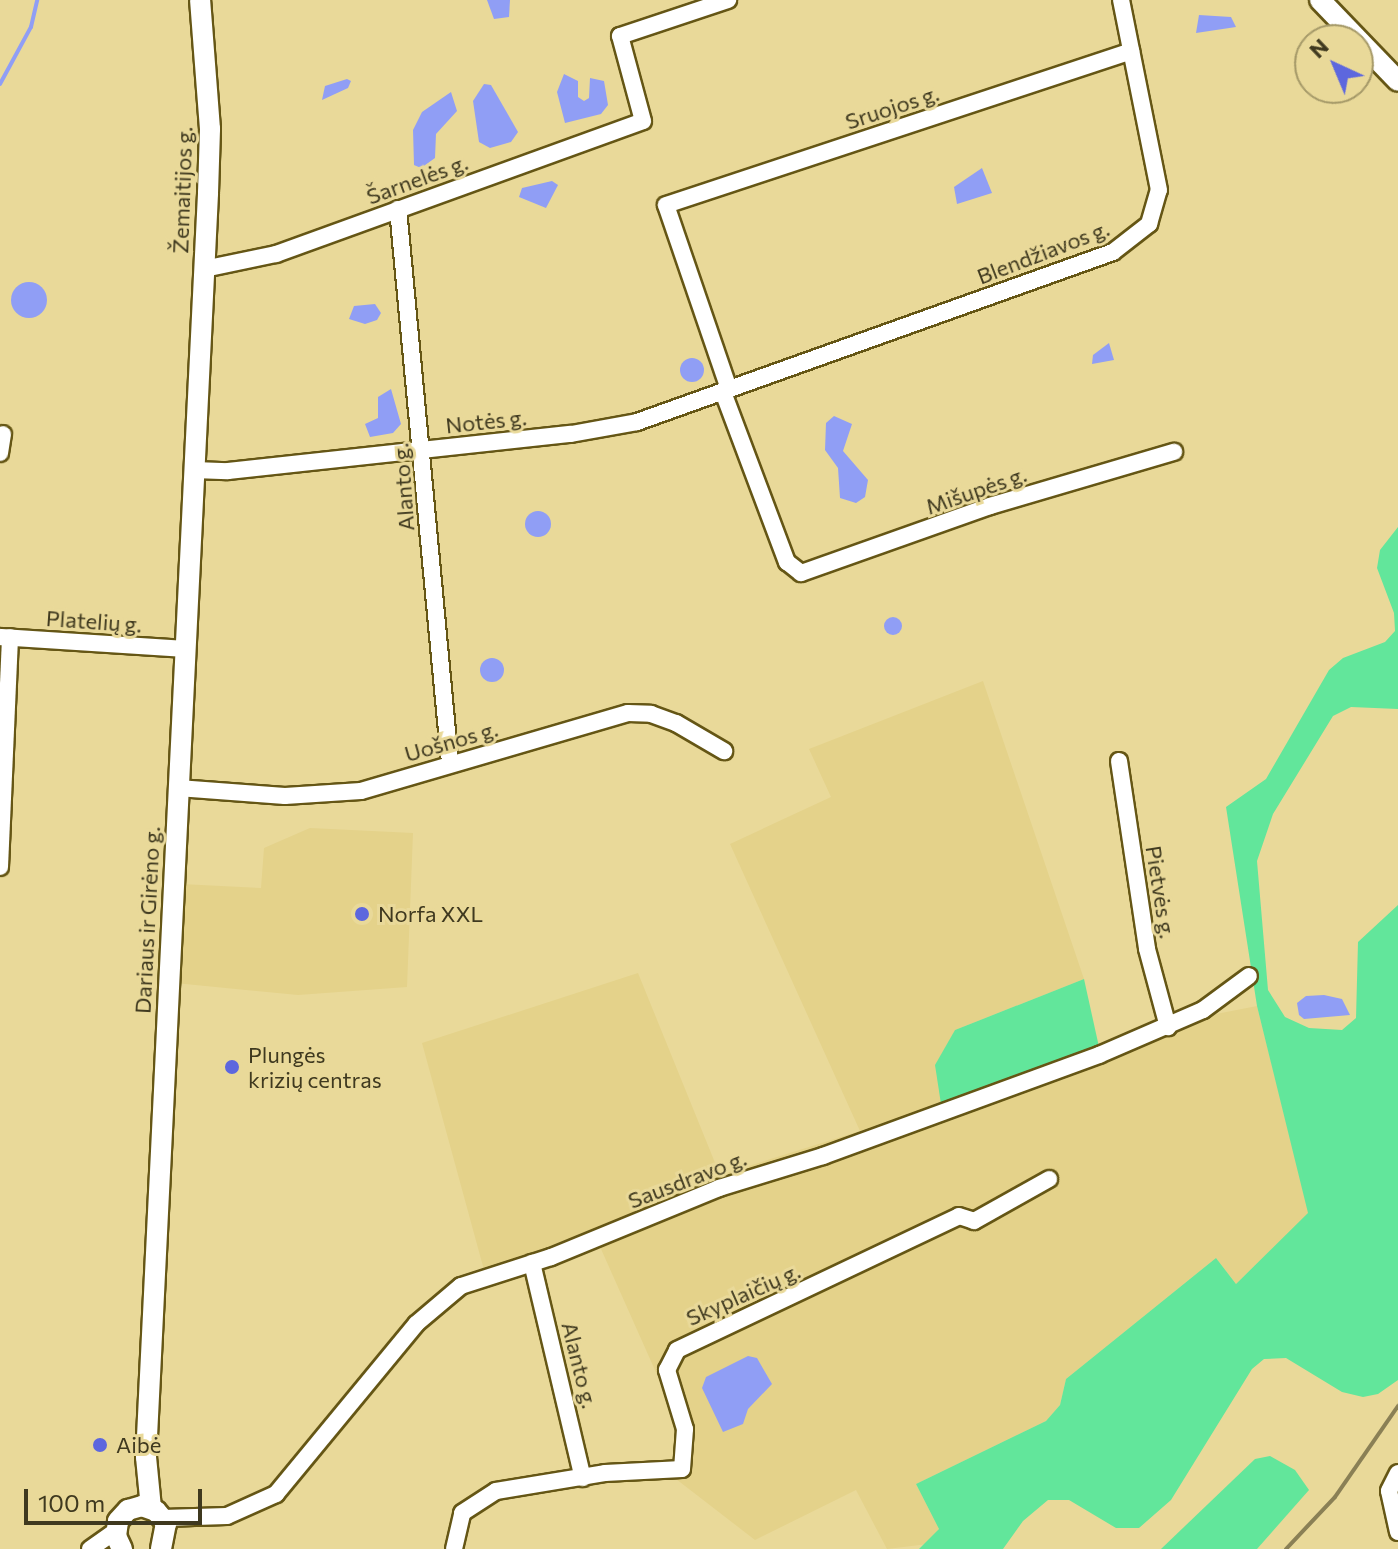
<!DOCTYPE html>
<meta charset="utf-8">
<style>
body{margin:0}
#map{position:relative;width:1398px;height:1549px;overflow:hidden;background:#e9d999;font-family:Commissioner,sans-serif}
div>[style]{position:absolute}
.built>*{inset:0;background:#e4d28a}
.green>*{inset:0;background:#62e69b}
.water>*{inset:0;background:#909ef5}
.round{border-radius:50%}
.stream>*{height:4px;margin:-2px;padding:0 2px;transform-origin:2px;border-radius:2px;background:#909ef5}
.roads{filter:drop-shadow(2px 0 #655615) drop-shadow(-2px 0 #655615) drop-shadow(0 2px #655615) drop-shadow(0 -2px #655615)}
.minor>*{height:16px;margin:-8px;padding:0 8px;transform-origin:8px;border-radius:8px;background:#fff}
.major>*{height:20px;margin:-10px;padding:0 10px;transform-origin:10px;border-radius:10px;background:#fff}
.rail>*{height:4px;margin:-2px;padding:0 2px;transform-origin:2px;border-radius:2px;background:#8a8055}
.dots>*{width:22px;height:22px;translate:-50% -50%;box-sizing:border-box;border:4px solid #e9d999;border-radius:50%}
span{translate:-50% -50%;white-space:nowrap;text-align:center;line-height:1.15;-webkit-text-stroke:6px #e9d999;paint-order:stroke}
.street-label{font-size:22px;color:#3f391f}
.poi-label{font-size:22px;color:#3f391f}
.left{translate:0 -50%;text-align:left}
.north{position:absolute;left:1294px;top:24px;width:80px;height:80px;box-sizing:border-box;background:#e9d999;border:2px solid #a59968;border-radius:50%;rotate:316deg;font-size:22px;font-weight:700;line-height:32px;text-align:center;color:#3f391f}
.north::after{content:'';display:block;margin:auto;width:28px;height:36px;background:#5d67de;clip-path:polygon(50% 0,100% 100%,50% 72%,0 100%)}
.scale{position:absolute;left:24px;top:1489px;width:178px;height:36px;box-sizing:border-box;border:4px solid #3f391f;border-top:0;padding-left:10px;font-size:24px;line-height:28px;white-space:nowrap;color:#3f391f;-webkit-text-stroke:6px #e9d999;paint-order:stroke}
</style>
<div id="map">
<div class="built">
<i style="clip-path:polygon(983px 681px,1084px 979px,955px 1030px,941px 1104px,1160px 1025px,1257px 1006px,1309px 1213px,1236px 1284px,1216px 1258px,1066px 1379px,1060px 1405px,1046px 1421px,916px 1484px,939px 1529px,928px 1544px,887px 1549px,856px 1490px,755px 1540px,676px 1479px,681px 1435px,675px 1415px,593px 1231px,545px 1252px,484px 1270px,422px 1043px,638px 973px,720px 1175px,860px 1131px,730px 844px,831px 797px,809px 749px)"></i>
<i style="clip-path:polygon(310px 828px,413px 833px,407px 987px,298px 995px,175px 983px,181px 884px,261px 888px,264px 848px)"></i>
</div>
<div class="green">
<i style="clip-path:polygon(1398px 527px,1398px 709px,1351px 707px,1333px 716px,1273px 814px,1257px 861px,1268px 990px,1285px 1017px,1309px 1028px,1342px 1030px,1356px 1018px,1358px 942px,1398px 905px,1398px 1380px,1378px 1394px,1363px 1397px,1342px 1392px,1286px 1358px,1264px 1359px,1252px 1369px,1171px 1500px,1139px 1528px,1116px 1528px,1069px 1500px,1048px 1500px,1023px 1521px,1003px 1549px,919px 1549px,939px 1529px,916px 1484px,1046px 1421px,1060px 1405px,1066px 1379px,1216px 1258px,1236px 1284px,1308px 1213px,1257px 1006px,1226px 807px,1266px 779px,1329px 670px,1343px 658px,1385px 642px,1395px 631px,1394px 613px,1377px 568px,1380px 550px)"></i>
<i style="clip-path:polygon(1084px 979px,1099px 1047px,941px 1104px,935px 1065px,955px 1030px)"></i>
<i style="clip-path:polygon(1270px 1456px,1295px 1470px,1309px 1490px,1257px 1549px,1161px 1549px,1255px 1459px)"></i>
</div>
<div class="water">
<i style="clip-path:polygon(487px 0,510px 0,509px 17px,494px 19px)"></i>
<i style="clip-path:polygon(1199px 15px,1231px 17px,1236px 27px,1196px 33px)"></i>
<i style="clip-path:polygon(564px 74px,578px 81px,578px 97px,584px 101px,589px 98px,590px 78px,604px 81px,608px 105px,601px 114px,565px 123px,557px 92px)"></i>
<i style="clip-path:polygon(347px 79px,351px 81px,348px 88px,322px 100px,325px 86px)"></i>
<i style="clip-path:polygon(484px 84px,491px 85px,518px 132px,511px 142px,490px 148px,479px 142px,473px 101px)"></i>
<i style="clip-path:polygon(451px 92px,457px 111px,436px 134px,435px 158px,421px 168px,414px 165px,413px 130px,422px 112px)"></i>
<i style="clip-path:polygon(982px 168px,992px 193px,957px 204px,954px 187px)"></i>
<i style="clip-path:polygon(552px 181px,558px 185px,546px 208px,519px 197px,522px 188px)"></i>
<i class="round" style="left:11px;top:282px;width:36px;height:36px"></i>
<i style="clip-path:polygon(375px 304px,381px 313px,377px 320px,365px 324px,349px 319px,354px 306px)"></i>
<i style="clip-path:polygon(1109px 343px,1114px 360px,1092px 364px,1093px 355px)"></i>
<i class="round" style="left:680px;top:358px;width:24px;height:24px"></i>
<i style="clip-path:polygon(391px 389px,401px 424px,393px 433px,370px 437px,365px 424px,378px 418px,378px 397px)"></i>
<i style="clip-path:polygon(834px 416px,852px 424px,843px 451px,868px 480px,865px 497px,856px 503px,840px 498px,838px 468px,825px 450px,826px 423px)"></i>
<i class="round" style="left:525px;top:511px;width:26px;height:26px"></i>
<i class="round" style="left:884px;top:617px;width:18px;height:18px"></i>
<i class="round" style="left:480px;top:658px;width:24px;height:24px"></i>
<i style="clip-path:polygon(1324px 995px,1342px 999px,1350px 1015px,1304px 1019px,1299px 1015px,1297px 1003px,1306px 996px)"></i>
<i style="clip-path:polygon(748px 1356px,757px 1358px,772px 1384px,748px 1409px,743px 1424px,723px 1432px,702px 1388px,706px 1377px)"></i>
</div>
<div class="stream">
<i style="left:0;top:84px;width:65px;rotate:-61.5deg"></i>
<i style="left:31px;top:27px;width:28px;rotate:-77deg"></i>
</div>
<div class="roads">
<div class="minor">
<i style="left:398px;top:209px;width:556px;rotate:84.64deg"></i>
<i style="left:204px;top:269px;width:74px;rotate:-11.8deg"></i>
<i style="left:276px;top:254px;width:390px;rotate:-19.9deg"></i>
<i style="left:643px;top:121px;width:88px;rotate:-105.1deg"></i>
<i style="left:620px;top:36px;width:114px;rotate:-18.4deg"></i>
<i style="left:729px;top:389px;width:194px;rotate:-108.9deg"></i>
<i style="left:666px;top:205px;width:490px;rotate:-18.3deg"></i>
<i style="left:723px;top:392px;width:182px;rotate:69.4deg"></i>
<i style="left:787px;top:562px;width:18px;rotate:38deg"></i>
<i style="left:801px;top:573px;width:201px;rotate:-19.5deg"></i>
<i style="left:990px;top:506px;width:192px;rotate:-16.4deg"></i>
<i style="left:0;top:453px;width:19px;rotate:-81deg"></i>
<i style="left:194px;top:470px;width:34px;rotate:2deg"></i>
<i style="left:228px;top:471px;width:345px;rotate:-6.2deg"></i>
<i style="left:571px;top:434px;width:67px;rotate:-10.3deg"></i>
<i style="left:637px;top:422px;width:505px;rotate:-19.65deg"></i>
<i style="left:1113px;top:252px;width:46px;rotate:-37.9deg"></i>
<i style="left:1149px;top:224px;width:35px;rotate:-74deg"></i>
<i style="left:1159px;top:190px;width:194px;rotate:-101.3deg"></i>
<i style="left:0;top:637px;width:186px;rotate:3.7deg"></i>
<i style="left:1119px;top:761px;width:190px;rotate:81.5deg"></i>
<i style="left:1147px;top:949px;width:81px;rotate:74.9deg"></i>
<i style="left:178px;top:788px;width:107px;rotate:4.3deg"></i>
<i style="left:285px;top:796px;width:76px;rotate:-3.8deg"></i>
<i style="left:361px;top:791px;width:278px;rotate:-16.3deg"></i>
<i style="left:628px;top:713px;width:23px;rotate:2deg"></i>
<i style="left:651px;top:714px;width:27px;rotate:20deg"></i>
<i style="left:676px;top:723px;width:56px;rotate:30.3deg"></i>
<i style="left:0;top:867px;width:230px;rotate:-87.5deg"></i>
<i style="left:532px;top:1263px;width:221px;rotate:76.7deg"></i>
<i style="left:1398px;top:1473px;width:20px;rotate:117deg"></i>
<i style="left:1389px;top:1491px;width:42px;rotate:77.6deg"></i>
<i style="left:163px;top:1518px;width:64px;rotate:-1.8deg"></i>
<i style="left:227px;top:1516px;width:54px;rotate:-24.2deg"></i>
<i style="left:276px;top:1494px;width:220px;rotate:-50.5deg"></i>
<i style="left:416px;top:1324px;width:59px;rotate:-40.2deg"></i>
<i style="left:461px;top:1286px;width:95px;rotate:-17.9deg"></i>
<i style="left:551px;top:1257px;width:182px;rotate:-22.3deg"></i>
<i style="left:719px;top:1188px;width:109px;rotate:-17.1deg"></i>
<i style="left:823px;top:1156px;width:294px;rotate:-20.1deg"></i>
<i style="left:1099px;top:1055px;width:113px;rotate:-23.4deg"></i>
<i style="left:1203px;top:1010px;width:57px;rotate:-36.5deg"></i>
<i style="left:90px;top:1549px;width:32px;rotate:-35deg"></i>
<i style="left:454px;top:1549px;width:37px;rotate:-77deg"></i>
<i style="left:462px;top:1513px;width:40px;rotate:-32.9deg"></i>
<i style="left:496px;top:1491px;width:110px;rotate:-9.4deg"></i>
<i style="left:605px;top:1473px;width:77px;rotate:-3deg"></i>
<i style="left:682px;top:1469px;width:40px;rotate:-85.7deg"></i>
<i style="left:685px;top:1429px;width:62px;rotate:-107deg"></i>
<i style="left:667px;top:1370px;width:22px;rotate:-63deg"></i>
<i style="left:677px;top:1350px;width:312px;rotate:-25.4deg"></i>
<i style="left:959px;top:1216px;width:16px;rotate:18deg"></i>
<i style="left:974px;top:1221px;width:86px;rotate:-29.2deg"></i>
</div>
<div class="major">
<i style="left:1320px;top:0;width:112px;rotate:46.1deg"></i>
<i style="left:151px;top:1508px;width:51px;rotate:-95.6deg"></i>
<i style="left:146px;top:1457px;width:1266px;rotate:-87.19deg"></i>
<i style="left:208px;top:193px;width:64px;rotate:-88.2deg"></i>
<i style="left:210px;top:129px;width:129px;rotate:-94.4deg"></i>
<i style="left:122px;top:1549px;width:14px;rotate:-115deg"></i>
<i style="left:116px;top:1536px;width:15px;rotate:-82deg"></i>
<i style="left:118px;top:1521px;width:15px;rotate:-48deg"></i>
<i style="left:128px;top:1510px;width:15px;rotate:-16deg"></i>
<i style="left:142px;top:1506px;width:15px;rotate:20deg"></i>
<i style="left:156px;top:1511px;width:16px;rotate:50deg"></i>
<i style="left:166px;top:1523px;width:26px;rotate:101deg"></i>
</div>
</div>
<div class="rail">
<i style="left:1286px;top:1549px;width:71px;rotate:-46.7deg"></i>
<i style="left:1335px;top:1497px;width:111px;rotate:-55.3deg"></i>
</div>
<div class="dots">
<i style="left:362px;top:914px;background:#5d67de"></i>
<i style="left:232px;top:1067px;background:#5d67de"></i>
<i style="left:100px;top:1445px;background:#5d67de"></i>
</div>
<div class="street-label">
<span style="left:892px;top:107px;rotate:-18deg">Sruojos g.</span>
<span style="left:417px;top:179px;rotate:-20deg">Šarnelės g.</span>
<span style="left:182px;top:190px;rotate:-88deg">Žemaitijos g.</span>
<span style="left:1043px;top:252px;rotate:-21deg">Blendžiavos g.</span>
<span style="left:486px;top:421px;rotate:-6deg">Notės g.</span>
<span style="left:403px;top:487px;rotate:-94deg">Alanto g.</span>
<span style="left:976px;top:490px;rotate:-19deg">Mišupės g.</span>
<span style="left:94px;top:621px;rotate:4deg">Platelių g.</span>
<span style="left:451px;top:741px;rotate:-16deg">Uošnos g.</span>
<span style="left:1161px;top:892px;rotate:81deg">Pietvės g.</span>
<span style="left:147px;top:920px;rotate:-87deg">Dariaus ir Girėno g.</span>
<span style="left:687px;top:1179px;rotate:-21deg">Sausdravo g.</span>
<span style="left:743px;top:1294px;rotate:-24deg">Skyplaičių g.</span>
<span style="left:580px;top:1365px;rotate:76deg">Alanto g.</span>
</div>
<div class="poi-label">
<span class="left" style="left:378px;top:914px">Norfa XXL</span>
<span class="left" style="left:248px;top:1067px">Plungės<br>krizių centras</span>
<span class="left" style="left:116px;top:1445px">Aibė</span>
</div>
<div class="north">N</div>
<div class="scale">100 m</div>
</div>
